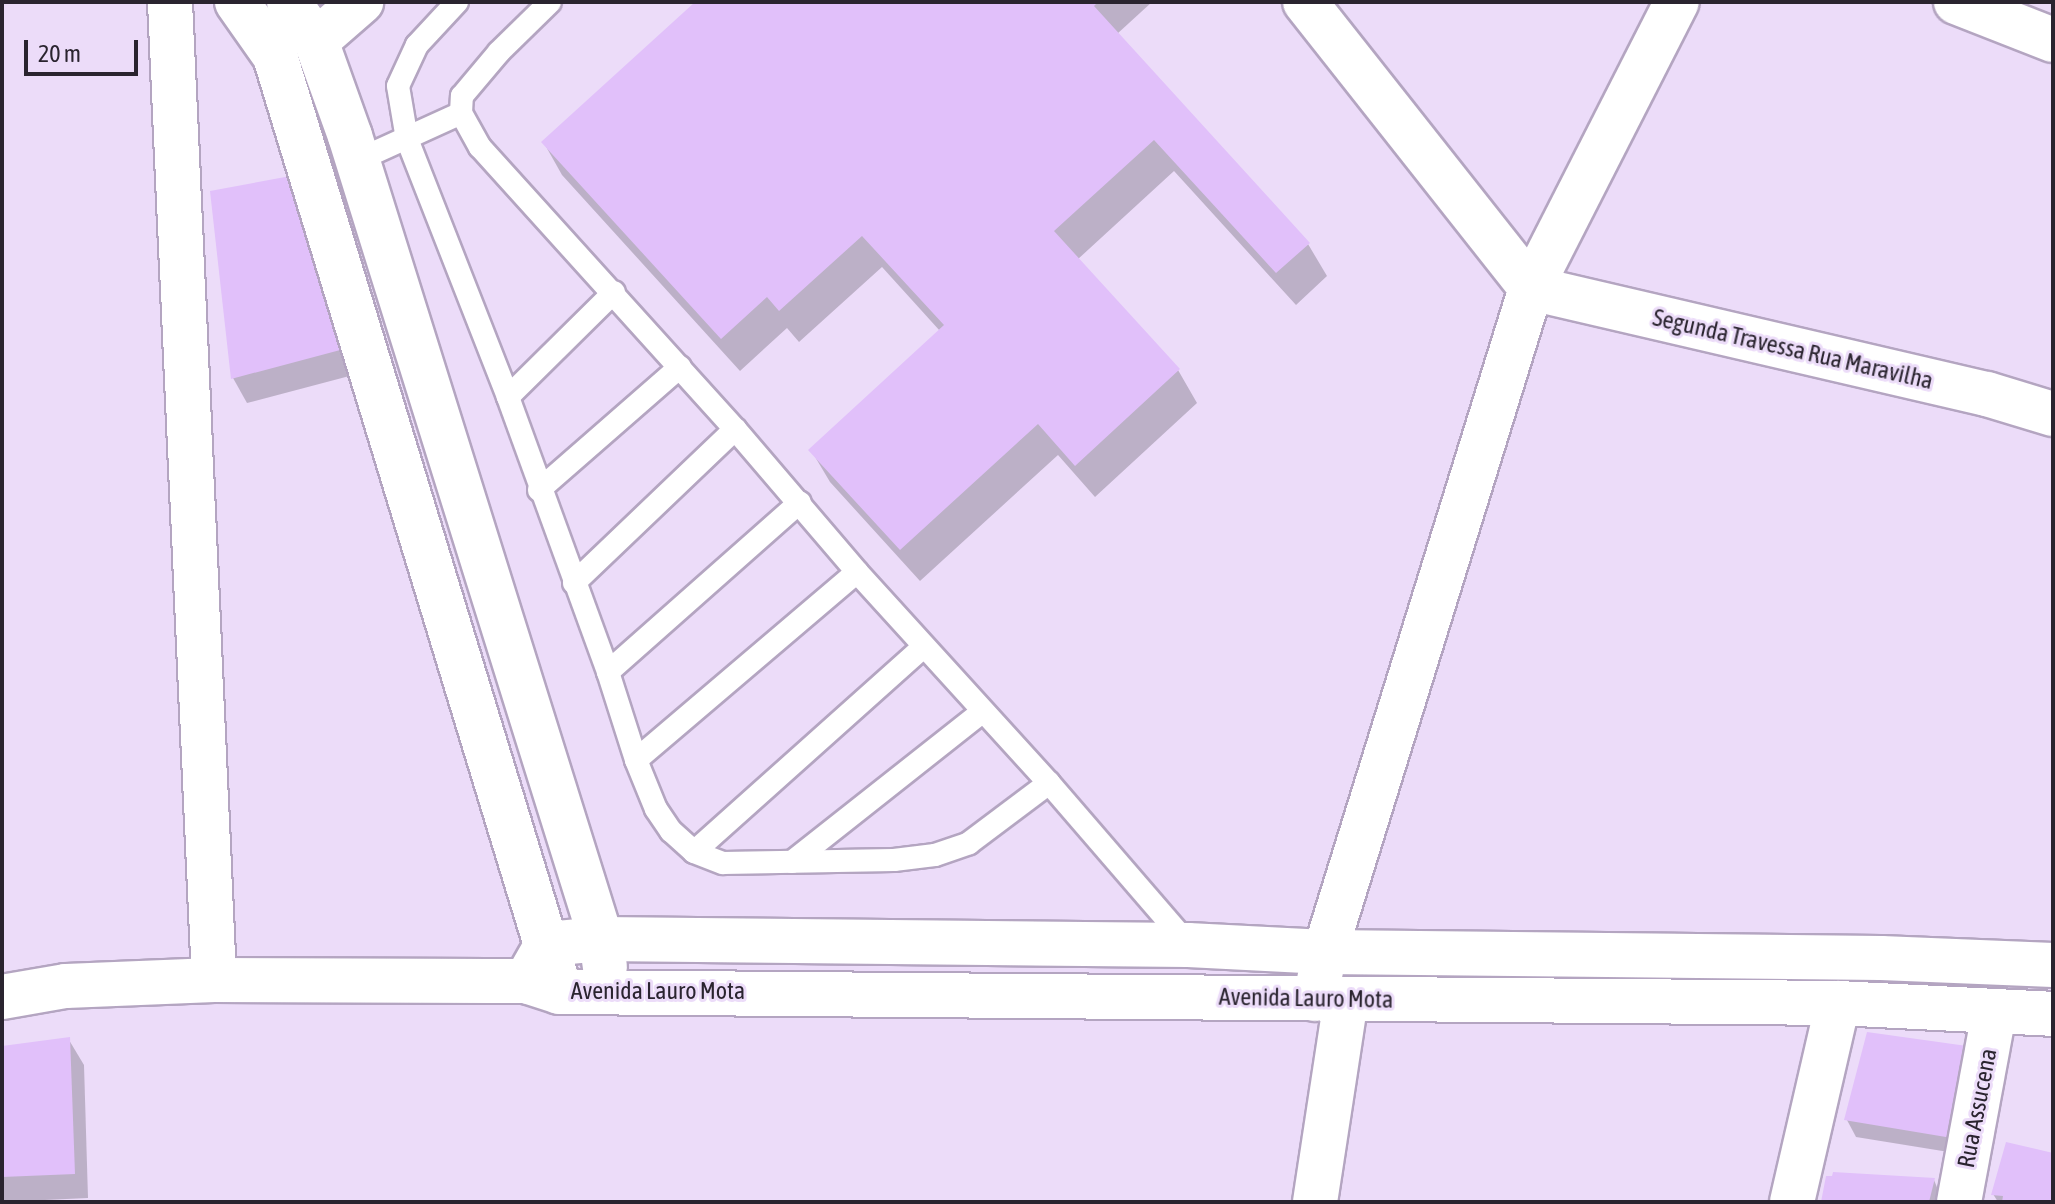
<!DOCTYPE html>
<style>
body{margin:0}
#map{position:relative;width:2055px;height:1204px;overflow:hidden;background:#ecdcf9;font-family:"Asap Condensed",sans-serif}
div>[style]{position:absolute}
.shadow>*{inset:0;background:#0003}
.building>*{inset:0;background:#e1c0fa}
.roads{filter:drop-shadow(2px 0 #b4a5c1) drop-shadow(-2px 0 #b4a5c1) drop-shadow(0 2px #b4a5c1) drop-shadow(0 -2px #b4a5c1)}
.service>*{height:22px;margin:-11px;padding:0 11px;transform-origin:11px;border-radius:11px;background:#fff}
.minor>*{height:44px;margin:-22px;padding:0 22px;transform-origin:22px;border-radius:22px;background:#fff}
.tertiary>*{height:44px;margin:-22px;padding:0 22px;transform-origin:22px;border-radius:22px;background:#fff}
span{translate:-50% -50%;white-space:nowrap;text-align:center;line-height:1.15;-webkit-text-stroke:6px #ecdcf9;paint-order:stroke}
.street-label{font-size:24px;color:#2a242f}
.frame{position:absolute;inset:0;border:4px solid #2a242f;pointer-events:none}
.scale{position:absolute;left:24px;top:40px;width:114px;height:36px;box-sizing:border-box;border:4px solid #2a242f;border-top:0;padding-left:10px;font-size:24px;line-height:28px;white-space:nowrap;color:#2a242f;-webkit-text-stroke:6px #ecdcf9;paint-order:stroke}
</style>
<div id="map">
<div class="shadow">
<i style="clip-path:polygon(698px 2px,1152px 2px,1117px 34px,1308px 244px,1327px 276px,1296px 305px,1174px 171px,1077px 260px,1178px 370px,1197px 403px,1095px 497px,1058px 455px,920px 581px,830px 482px,811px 450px,940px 331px,882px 267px,799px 342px,787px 328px,740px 371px,562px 175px,544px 143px)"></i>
<i style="clip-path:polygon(295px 177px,357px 374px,247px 403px,233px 378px)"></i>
<i style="clip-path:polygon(69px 1040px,84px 1065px,88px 1198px,2px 1202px,2px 1048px)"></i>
<i style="clip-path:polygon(1966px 1048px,1961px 1154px,1856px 1137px,1847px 1120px)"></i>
<i style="clip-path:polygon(2053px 1155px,2053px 1202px,1998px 1202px,1993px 1194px)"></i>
<i style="clip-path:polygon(1934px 1180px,1943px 1202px,1822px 1202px)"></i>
</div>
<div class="building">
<i style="clip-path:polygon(695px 2px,1098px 2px,1094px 6px,1310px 243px,1276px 273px,1154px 140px,1054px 231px,1180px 369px,1075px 466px,1038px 424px,900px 550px,808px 450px,944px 325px,862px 236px,779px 311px,767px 297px,721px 339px,541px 142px)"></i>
<i style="clip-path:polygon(296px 175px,344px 349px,231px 379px,210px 191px)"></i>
<i style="clip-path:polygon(1867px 1032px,1967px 1046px,1952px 1138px,1844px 1120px)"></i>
<i style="clip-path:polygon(70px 1037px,75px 1174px,2px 1177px,2px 1046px)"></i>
<i style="clip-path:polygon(2006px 1142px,2053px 1153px,2053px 1202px,2002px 1202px,2003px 1196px,1991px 1195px)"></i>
<i style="clip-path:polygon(1833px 1172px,1935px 1178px,1929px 1202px,1821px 1202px,1826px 1176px,1832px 1176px)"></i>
</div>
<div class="roads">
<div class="service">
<i style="left:457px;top:2px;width:59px;rotate:132.9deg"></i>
<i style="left:417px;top:45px;width:45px;rotate:114.9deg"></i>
<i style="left:398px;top:86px;width:54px;rotate:80.4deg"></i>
<i style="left:407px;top:139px;width:277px;rotate:68.6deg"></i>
<i style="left:508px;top:397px;width:293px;rotate:70deg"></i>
<i style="left:608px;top:672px;width:92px;rotate:72.3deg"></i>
<i style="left:636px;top:760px;width:53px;rotate:67.8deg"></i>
<i style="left:656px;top:809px;width:27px;rotate:56deg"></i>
<i style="left:671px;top:831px;width:31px;rotate:42deg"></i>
<i style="left:694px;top:852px;width:31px;rotate:21deg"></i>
<i style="left:723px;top:863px;width:171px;rotate:-1deg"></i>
<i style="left:894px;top:860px;width:41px;rotate:-7deg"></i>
<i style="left:935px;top:855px;width:36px;rotate:-19deg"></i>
<i style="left:969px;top:843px;width:100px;rotate:-36.9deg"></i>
<i style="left:461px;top:113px;width:17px;rotate:-87deg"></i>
<i style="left:462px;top:96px;width:57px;rotate:-49.9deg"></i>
<i style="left:499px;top:52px;width:71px;rotate:-44.4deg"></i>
<i style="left:358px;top:160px;width:113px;rotate:-24.5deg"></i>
<i style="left:461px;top:113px;width:39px;rotate:61deg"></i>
<i style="left:480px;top:147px;width:380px;rotate:47.9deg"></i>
<i style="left:735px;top:429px;width:188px;rotate:49.5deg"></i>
<i style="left:857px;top:572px;width:285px;rotate:47.7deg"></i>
<i style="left:1049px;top:783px;width:213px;rotate:49.2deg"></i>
<i style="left:508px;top:397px;width:149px;rotate:-44.7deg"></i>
<i style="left:539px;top:490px;width:187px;rotate:-41.1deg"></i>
<i style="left:574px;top:583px;width:223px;rotate:-43.7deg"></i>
<i style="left:608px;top:672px;width:256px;rotate:-41.5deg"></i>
<i style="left:636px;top:760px;width:290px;rotate:-40.4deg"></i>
<i style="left:694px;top:852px;width:307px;rotate:-41.8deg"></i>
<i style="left:792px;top:862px;width:243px;rotate:-38.3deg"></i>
</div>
<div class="minor">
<i style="left:170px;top:2px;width:979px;rotate:87.42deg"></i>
<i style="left:1305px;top:2px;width:365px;rotate:51.7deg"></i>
<i style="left:1956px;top:2px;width:104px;rotate:21.4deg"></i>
<i style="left:316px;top:41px;width:60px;rotate:-40.9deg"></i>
<i style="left:1531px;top:288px;width:468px;rotate:13.1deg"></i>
<i style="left:1987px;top:394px;width:69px;rotate:16.9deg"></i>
<i style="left:2px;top:997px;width:65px;rotate:-9.8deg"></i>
<i style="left:66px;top:986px;width:148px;rotate:-2.3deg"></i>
<i style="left:214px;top:980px;width:312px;rotate:0.2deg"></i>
<i style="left:1315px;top:999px;width:48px;rotate:-78deg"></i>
<i style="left:1325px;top:952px;width:695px;rotate:-72.76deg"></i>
<i style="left:1531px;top:288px;width:321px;rotate:-63deg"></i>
<i style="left:1315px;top:1202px;width:204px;rotate:-81.3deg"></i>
<i style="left:1792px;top:1202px;width:204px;rotate:-77deg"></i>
<i style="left:1959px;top:1202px;width:191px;rotate:-79.5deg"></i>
</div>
<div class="tertiary">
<i style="left:237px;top:2px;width:66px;rotate:54.9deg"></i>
<i style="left:275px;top:56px;width:960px;rotate:73.04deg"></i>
<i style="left:289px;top:2px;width:47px;rotate:55.3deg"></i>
<i style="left:316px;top:41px;width:101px;rotate:70.3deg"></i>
<i style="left:350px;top:136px;width:841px;rotate:72.64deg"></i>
<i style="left:601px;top:939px;width:28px;rotate:82deg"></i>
<i style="left:2053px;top:965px;width:172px;rotate:-177.7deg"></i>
<i style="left:1881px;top:958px;width:556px;rotate:-179.38deg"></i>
<i style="left:1325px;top:952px;width:137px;rotate:-177.1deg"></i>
<i style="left:1188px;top:945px;width:587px;rotate:-179.41deg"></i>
<i style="left:601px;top:939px;width:54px;rotate:174.7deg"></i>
<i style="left:547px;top:944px;width:43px;rotate:119.6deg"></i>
<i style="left:526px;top:981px;width:35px;rotate:18deg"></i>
<i style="left:559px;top:992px;width:1279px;rotate:0.49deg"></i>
<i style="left:1838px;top:1003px;width:215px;rotate:2.9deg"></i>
</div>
</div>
<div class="street-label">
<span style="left:1793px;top:349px;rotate:13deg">Segunda Travessa Rua Maravilha</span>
<span style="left:658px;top:991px">Avenida Lauro Mota</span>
<span style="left:1306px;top:998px;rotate:1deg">Avenida Lauro Mota</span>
<span style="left:1977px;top:1108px;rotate:-79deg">Rua Assucena</span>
</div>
<div class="frame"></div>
<div class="scale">20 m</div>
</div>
